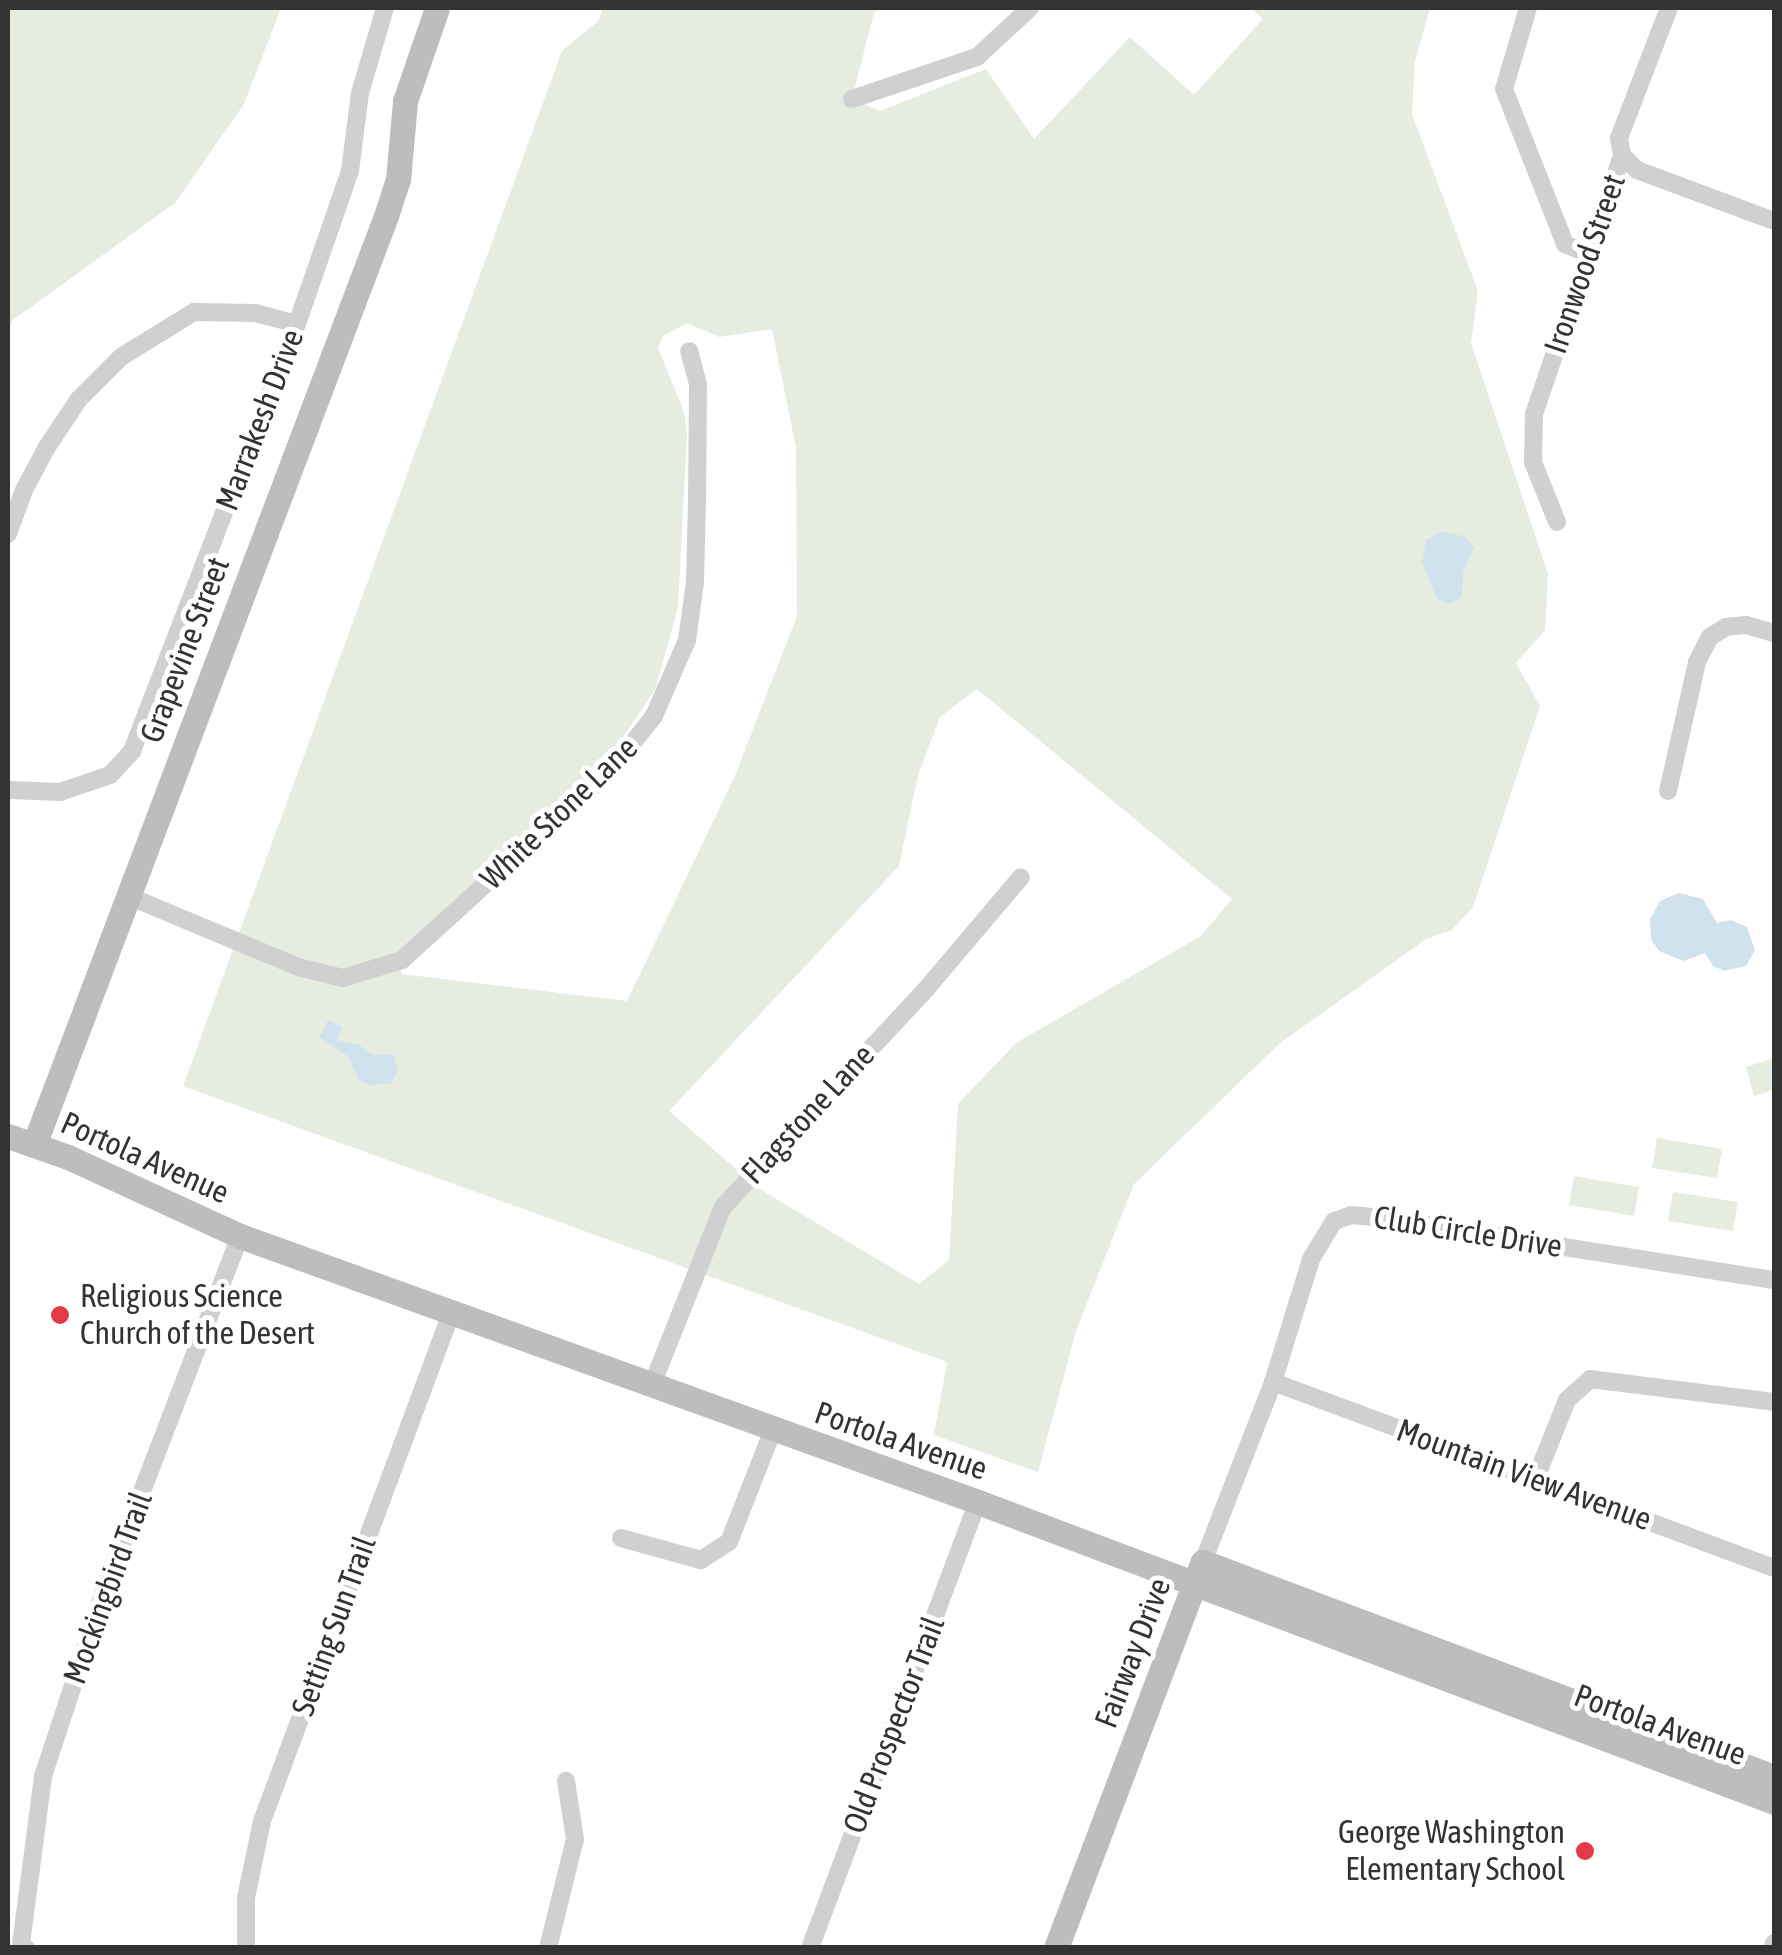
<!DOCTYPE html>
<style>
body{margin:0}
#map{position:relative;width:1782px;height:1955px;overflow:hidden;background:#fff;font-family:"Asap Condensed",sans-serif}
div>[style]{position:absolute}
.green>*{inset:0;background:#e6ecdf}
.water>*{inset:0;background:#cfe2ee}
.street>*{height:18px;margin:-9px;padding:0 9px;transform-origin:9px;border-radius:9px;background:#d0d0d0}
.secondary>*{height:25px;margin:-12.5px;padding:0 12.5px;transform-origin:12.5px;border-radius:12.5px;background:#bdbdbd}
.dots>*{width:28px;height:28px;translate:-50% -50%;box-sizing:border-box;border:5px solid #fff;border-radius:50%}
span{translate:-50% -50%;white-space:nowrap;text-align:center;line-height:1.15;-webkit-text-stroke:10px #fff;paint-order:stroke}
.street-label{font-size:32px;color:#333}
.poi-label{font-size:32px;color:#333}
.left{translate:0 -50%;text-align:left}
.right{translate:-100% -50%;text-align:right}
.frame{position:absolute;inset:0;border:10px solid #333;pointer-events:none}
</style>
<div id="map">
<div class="green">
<i style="clip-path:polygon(8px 8px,281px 8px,244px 104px,175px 203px,13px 320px,8px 332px)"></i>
<i style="clip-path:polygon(evenodd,603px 8px,880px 8px,874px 13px,852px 99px,880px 111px,986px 69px,1034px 139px,1130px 37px,1194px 95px,1263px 19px,1251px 8px,1430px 8px,1415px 61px,1412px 114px,1478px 291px,1471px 343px,1548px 574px,1545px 630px,1516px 663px,1540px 706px,1473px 907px,1452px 930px,1426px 939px,1280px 1043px,1134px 1184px,1076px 1331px,1038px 1472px,934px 1435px,947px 1362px,183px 1086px,562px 51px,598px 21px,603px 8px,687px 323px,719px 337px,772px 329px,796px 448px,797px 616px,734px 778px,627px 1001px,401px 974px,401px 957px,605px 764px,656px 688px,678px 607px,687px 435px,684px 412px,658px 348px,663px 336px,687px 323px,603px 8px,977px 689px,1232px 899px,1201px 936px,1016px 1043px,958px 1104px,949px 1260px,919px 1284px,758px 1188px,669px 1111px,899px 866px,918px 775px,940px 717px,977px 689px)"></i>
<i style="clip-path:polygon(1774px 1058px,1774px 1090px,1754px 1096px,1746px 1067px)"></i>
<i style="clip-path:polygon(1657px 1138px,1722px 1149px,1717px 1178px,1652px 1168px)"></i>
<i style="clip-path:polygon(1574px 1176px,1639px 1187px,1634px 1216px,1569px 1205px)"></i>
<i style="clip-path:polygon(1673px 1192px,1738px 1202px,1733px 1231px,1668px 1221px)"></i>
</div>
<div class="water">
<i style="clip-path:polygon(1442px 531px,1466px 537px,1474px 548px,1463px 572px,1462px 596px,1451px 604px,1437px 599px,1422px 562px,1426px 540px)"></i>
<i style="clip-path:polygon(1679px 893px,1703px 899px,1717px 923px,1731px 920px,1747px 927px,1755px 950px,1746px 966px,1724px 971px,1713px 966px,1705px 953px,1683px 961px,1659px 951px,1651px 939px,1650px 919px,1660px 901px)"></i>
<i style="clip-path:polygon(328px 1020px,342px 1027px,337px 1040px,359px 1045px,373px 1055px,394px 1055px,398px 1071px,390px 1084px,370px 1085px,358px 1079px,349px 1057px,320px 1037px)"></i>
</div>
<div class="street">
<i style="left:1528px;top:8px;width:84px;rotate:106.5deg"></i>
<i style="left:1504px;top:89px;width:167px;rotate:68.5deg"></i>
<i style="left:1565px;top:244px;width:25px;rotate:23deg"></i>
<i style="left:852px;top:99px;width:132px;rotate:-18.6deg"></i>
<i style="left:977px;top:57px;width:72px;rotate:-42.8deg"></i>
<i style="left:1622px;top:155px;width:21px;rotate:45deg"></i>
<i style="left:1637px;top:170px;width:146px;rotate:20.4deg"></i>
<i style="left:1557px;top:522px;width:65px;rotate:-111.8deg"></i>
<i style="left:1533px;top:462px;width:48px;rotate:-88.8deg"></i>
<i style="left:1534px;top:414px;width:274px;rotate:-71.2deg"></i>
<i style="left:1622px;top:155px;width:17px;rotate:-100deg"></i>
<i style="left:1619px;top:138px;width:139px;rotate:-69deg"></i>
<i style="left:8px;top:534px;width:47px;rotate:-70deg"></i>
<i style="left:24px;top:490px;width:49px;rotate:-61.9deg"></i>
<i style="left:47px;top:447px;width:58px;rotate:-56.3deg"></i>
<i style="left:79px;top:399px;width:59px;rotate:-45deg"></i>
<i style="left:121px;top:357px;width:86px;rotate:-31.7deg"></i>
<i style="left:194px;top:312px;width:61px;rotate:0.9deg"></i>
<i style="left:255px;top:313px;width:43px;rotate:14.7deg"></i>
<i style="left:8px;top:790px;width:52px;rotate:2.2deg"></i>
<i style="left:60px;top:792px;width:53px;rotate:-18.8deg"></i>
<i style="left:110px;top:775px;width:33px;rotate:-47deg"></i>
<i style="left:132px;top:751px;width:458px;rotate:-68.9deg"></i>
<i style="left:297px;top:324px;width:162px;rotate:-70.9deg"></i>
<i style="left:350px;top:171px;width:79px;rotate:-82.7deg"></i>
<i style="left:360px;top:93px;width:89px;rotate:-73.6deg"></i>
<i style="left:1668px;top:791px;width:132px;rotate:-77.3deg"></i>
<i style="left:1697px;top:662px;width:28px;rotate:-63deg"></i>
<i style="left:1710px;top:637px;width:19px;rotate:-32deg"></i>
<i style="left:1726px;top:627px;width:20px;rotate:-6deg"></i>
<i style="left:1746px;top:625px;width:29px;rotate:16deg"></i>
<i style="left:126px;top:895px;width:186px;rotate:22.7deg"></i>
<i style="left:298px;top:967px;width:46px;rotate:13.7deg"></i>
<i style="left:343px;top:978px;width:62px;rotate:-17deg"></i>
<i style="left:402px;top:960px;width:284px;rotate:-42.3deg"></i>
<i style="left:612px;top:769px;width:68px;rotate:-51.6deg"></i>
<i style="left:654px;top:716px;width:83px;rotate:-66.5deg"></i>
<i style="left:687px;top:640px;width:59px;rotate:-82.1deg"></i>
<i style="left:695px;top:582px;width:80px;rotate:-88.6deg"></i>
<i style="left:697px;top:502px;width:118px;rotate:-89.5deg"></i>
<i style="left:698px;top:384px;width:34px;rotate:-105deg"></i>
<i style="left:1273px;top:1382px;width:534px;rotate:20.37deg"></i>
<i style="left:652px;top:1385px;width:192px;rotate:-68.3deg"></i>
<i style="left:723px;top:1207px;width:299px;rotate:-47deg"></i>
<i style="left:927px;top:988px;width:145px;rotate:-49.7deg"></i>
<i style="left:1535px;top:1480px;width:86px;rotate:-68.2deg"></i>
<i style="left:1567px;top:1400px;width:31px;rotate:-42deg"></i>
<i style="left:1590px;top:1379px;width:185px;rotate:7.1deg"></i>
<i style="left:621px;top:1538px;width:83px;rotate:15.4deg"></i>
<i style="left:701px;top:1560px;width:33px;rotate:-33deg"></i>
<i style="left:729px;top:1542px;width:120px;rotate:-68.6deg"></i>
<i style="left:1203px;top:1562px;width:193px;rotate:-68.7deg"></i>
<i style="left:1273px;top:1382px;width:129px;rotate:-72.8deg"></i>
<i style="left:1311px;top:1259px;width:44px;rotate:-58.8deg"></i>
<i style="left:1334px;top:1221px;width:18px;rotate:-19deg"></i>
<i style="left:1351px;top:1215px;width:24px;rotate:5deg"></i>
<i style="left:1375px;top:1217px;width:404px;rotate:9deg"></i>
<i style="left:26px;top:1948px;width:6px;rotate:-141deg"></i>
<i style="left:21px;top:1944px;width:169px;rotate:-82.5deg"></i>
<i style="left:43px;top:1776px;width:206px;rotate:-71.7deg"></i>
<i style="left:108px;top:1580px;width:368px;rotate:-69deg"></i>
<i style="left:246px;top:1948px;width:50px;rotate:-90deg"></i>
<i style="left:246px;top:1898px;width:79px;rotate:-78.3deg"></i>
<i style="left:262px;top:1821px;width:544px;rotate:-69.57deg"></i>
<i style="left:548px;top:1948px;width:112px;rotate:-76.1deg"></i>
<i style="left:575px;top:1839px;width:59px;rotate:-98.8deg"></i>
<i style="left:810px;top:1948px;width:477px;rotate:-69.4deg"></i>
<i style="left:1773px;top:1948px;width:5px;rotate:-79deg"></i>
</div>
<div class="secondary">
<i style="left:8px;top:1136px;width:64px;rotate:19.3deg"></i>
<i style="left:68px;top:1157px;width:189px;rotate:24.7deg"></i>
<i style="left:240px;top:1236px;width:784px;rotate:19.82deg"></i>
<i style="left:978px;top:1502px;width:851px;rotate:20.65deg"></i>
<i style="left:34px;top:1145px;width:993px;rotate:-69.25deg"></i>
<i style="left:386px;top:216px;width:38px;rotate:-72deg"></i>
<i style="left:398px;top:180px;width:79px;rotate:-84.9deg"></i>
<i style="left:405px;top:101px;width:98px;rotate:-71deg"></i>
<i style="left:1056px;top:1948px;width:413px;rotate:-69.2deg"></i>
<i style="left:1203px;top:1562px;width:610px;rotate:20.63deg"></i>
</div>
<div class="dots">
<i style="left:60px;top:1315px;background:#e63946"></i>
<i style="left:1585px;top:1851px;background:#e63946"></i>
</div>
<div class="street-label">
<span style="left:1585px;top:264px;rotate:-71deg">Ironwood Street</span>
<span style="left:260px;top:420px;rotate:-69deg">Marrakesh Drive</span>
<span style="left:185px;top:650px;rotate:-69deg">Grapevine Street</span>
<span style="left:559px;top:813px;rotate:-44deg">White Stone Lane</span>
<span style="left:808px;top:1114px;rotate:-47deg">Flagstone Lane</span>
<span style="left:145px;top:1158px;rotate:24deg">Portola Avenue</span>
<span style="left:1468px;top:1232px;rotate:9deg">Club Circle Drive</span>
<span style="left:901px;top:1441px;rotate:19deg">Portola Avenue</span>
<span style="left:1524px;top:1475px;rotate:20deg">Mountain View Avenue</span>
<span style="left:108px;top:1588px;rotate:-70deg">Mockingbird Trail</span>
<span style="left:334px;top:1626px;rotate:-70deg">Setting Sun Trail</span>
<span style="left:1133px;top:1653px;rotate:-69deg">Fairway Drive</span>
<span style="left:894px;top:1725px;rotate:-69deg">Old Prospector Trail</span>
<span style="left:1660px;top:1725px;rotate:20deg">Portola Avenue</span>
</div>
<div class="poi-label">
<span class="left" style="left:80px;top:1315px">Religious Science<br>Church of the Desert</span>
<span class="right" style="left:1565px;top:1851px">George Washington<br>Elementary School</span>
</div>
<div class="frame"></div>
</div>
